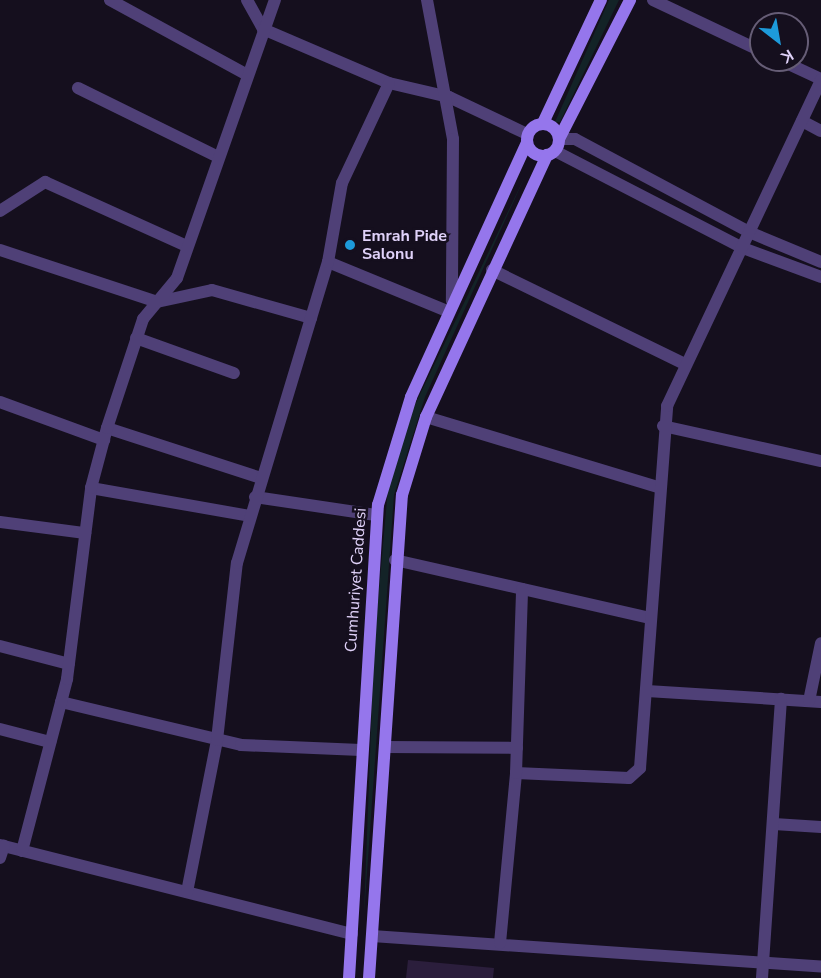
<!DOCTYPE html>
<style>
body{margin:0}
#map{position:relative;width:821px;height:978px;overflow:hidden;background:#150f1e;font-family:"Nunito Sans",sans-serif}
div>[style]{position:absolute}
.green>*{inset:0;background:#132327}
.building>*{inset:0;background:#2b1e3c}
.minor>*{height:12px;margin:-6px;padding:0 6px;transform-origin:6px;border-radius:6px;background:#4f4077}
.tertiary>*{height:12px;margin:-6px;padding:0 6px;transform-origin:6px;border-radius:6px;background:#4f4077}
.secondary>*{height:12px;margin:-6px;padding:0 6px;transform-origin:6px;border-radius:6px;background:#9576ec}
.secondary>.ring{margin:-6px;padding:0;box-sizing:content-box;background:none;border:12px solid #9576ec;border-radius:50%}
.dots>*{width:16px;height:16px;translate:-50% -50%;box-sizing:border-box;border:3px solid #150f1e;border-radius:50%}
span{translate:-50% -50%;white-space:nowrap;text-align:center;line-height:1.15;-webkit-text-stroke:5px #150f1e;paint-order:stroke}
.poi-label{font-size:16px;color:#e0d2f9;font-weight:700}
.left{translate:0 -50%;text-align:left}
.street-label{font-size:16px;color:#e0d2f9}
.north{position:absolute;left:749px;top:12px;width:60px;height:60px;box-sizing:border-box;background:#150f1e;border:2px solid #665d76;border-radius:50%;rotate:149deg;font-size:16px;font-weight:700;line-height:24px;text-align:center;color:#e0d2f9}
.north::after{content:'';display:block;margin:auto;width:21px;height:27px;background:#1d9ada;clip-path:polygon(50% 0,100% 100%,50% 72%,0 100%)}
</style>
<div id="map">
<div class="green">
<i style="clip-path:polygon(609px 0,619px 0,560px 122px,555px 122px)"></i>
<i style="clip-path:polygon(527px 172px,425px 397px,394px 495px,364px 915px,374px 647px,388px 488px,411px 413px)"></i>
</div>
<div class="building">
<i style="clip-path:polygon(408px 960px,494px 968px,493px 978px,406px 978px)"></i>
</div>
<div class="minor">
<i style="left:110px;top:0;width:155px;rotate:28.6deg"></i>
<i style="left:247px;top:0;width:33px;rotate:61deg"></i>
<i style="left:263px;top:29px;width:137px;rotate:23.2deg"></i>
<i style="left:389px;top:83px;width:62px;rotate:13.1deg"></i>
<i style="left:449px;top:97px;width:86px;rotate:25.4deg"></i>
<i style="left:653px;top:0;width:119px;rotate:25.3deg"></i>
<i style="left:780px;top:60px;width:45px;rotate:24.9deg"></i>
<i style="left:78px;top:88px;width:156px;rotate:26.2deg"></i>
<i style="left:802px;top:121px;width:21px;rotate:28deg"></i>
<i style="left:559px;top:139px;width:16px"></i>
<i style="left:575px;top:139px;width:197px;rotate:28.1deg"></i>
<i style="left:749px;top:232px;width:78px;rotate:22.6deg"></i>
<i style="left:555px;top:151px;width:212px;rotate:27.3deg"></i>
<i style="left:743px;top:248px;width:83px;rotate:20.4deg"></i>
<i style="left:0;top:211px;width:54px;rotate:-32.8deg"></i>
<i style="left:45px;top:182px;width:156px;rotate:24.3deg"></i>
<i style="left:0;top:250px;width:165px;rotate:18.3deg"></i>
<i style="left:157px;top:302px;width:56px;rotate:-12.3deg"></i>
<i style="left:212px;top:290px;width:103px;rotate:15.8deg"></i>
<i style="left:328px;top:262px;width:129px;rotate:22.4deg"></i>
<i style="left:492px;top:270px;width:215px;rotate:26deg"></i>
<i style="left:136px;top:338px;width:104px;rotate:19.7deg"></i>
<i style="left:0;top:402px;width:111px;rotate:20.1deg"></i>
<i style="left:426px;top:417px;width:242px;rotate:16.8deg"></i>
<i style="left:663px;top:426px;width:162px;rotate:12.5deg"></i>
<i style="left:107px;top:428px;width:162px;rotate:18deg"></i>
<i style="left:91px;top:488px;width:161px;rotate:10deg"></i>
<i style="left:255px;top:497px;width:122px;rotate:8.5deg"></i>
<i style="left:0;top:522px;width:86px;rotate:7.4deg"></i>
<i style="left:395px;top:560px;width:262px;rotate:12.8deg"></i>
<i style="left:0;top:646px;width:71px;rotate:14.6deg"></i>
<i style="left:647px;top:691px;width:174px;rotate:3.6deg"></i>
<i style="left:809px;top:701px;width:59px;rotate:-78.3deg"></i>
<i style="left:61px;top:702px;width:185px;rotate:13.4deg"></i>
<i style="left:241px;top:745px;width:120px;rotate:2.4deg"></i>
<i style="left:0;top:729px;width:52px;rotate:14.6deg"></i>
<i style="left:385px;top:747px;width:132px;rotate:0.4deg"></i>
<i style="left:516px;top:773px;width:113px;rotate:2.5deg"></i>
<i style="left:629px;top:778px;width:15px;rotate:-42deg"></i>
<i style="left:640px;top:768px;width:363px;rotate:-85.7deg"></i>
<i style="left:667px;top:406px;width:361px;rotate:-64.7deg"></i>
<i style="left:774px;top:824px;width:47px;rotate:3.7deg"></i>
<i style="left:0;top:845px;width:363px;rotate:14.2deg"></i>
<i style="left:22px;top:851px;width:178px;rotate:-75.3deg"></i>
<i style="left:67px;top:679px;width:193px;rotate:-82.8deg"></i>
<i style="left:91px;top:488px;width:62px;rotate:-75.1deg"></i>
<i style="left:107px;top:428px;width:115px;rotate:-71.7deg"></i>
<i style="left:143px;top:319px;width:53px;rotate:-50.3deg"></i>
<i style="left:177px;top:278px;width:295px;rotate:-70.6deg"></i>
<i style="left:0;top:858px;width:13px;rotate:-72deg"></i>
<i style="left:187px;top:892px;width:155px;rotate:-78.8deg"></i>
<i style="left:217px;top:740px;width:178px;rotate:-83.6deg"></i>
<i style="left:237px;top:563px;width:314px;rotate:-73.2deg"></i>
<i style="left:328px;top:262px;width:80px;rotate:-80deg"></i>
<i style="left:342px;top:183px;width:110px;rotate:-64.8deg"></i>
<i style="left:372px;top:936px;width:450px;rotate:3.9deg"></i>
<i style="left:500px;top:943px;width:171px;rotate:-84.6deg"></i>
<i style="left:516px;top:773px;width:184px;rotate:-88.1deg"></i>
<i style="left:762px;top:978px;width:280px;rotate:-86.1deg"></i>
</div>
<div class="tertiary">
<i style="left:427px;top:0;width:141px;rotate:79.4deg"></i>
<i style="left:453px;top:139px;width:162px;rotate:90.4deg"></i>
</div>
<div class="secondary">
<i style="left:543px;top:123px;width:136px;rotate:-64.8deg"></i>
<i class="ring" style="left:527px;top:124px;width:20px;height:20px"></i>
<i style="left:559px;top:139px;width:156px;rotate:-62.9deg"></i>
<i style="left:349px;top:978px;width:474px;rotate:-86.5deg"></i>
<i style="left:378px;top:505px;width:113px;rotate:-73deg"></i>
<i style="left:411px;top:397px;width:279px;rotate:-65.5deg"></i>
<i style="left:369px;top:978px;width:484px;rotate:-86.1deg"></i>
<i style="left:402px;top:495px;width:82px;rotate:-72.9deg"></i>
<i style="left:426px;top:417px;width:289px;rotate:-65.2deg"></i>
</div>
<div class="dots">
<i style="left:350px;top:245px;background:#1d9ada"></i>
</div>
<div class="poi-label">
<span class="left" style="left:362px;top:245px">Emrah Pide<br>Salonu</span>
</div>
<div class="street-label">
<span style="left:356px;top:580px;rotate:-86deg">Cumhuriyet Caddesi</span>
</div>
<div class="north">K</div>
</div>
